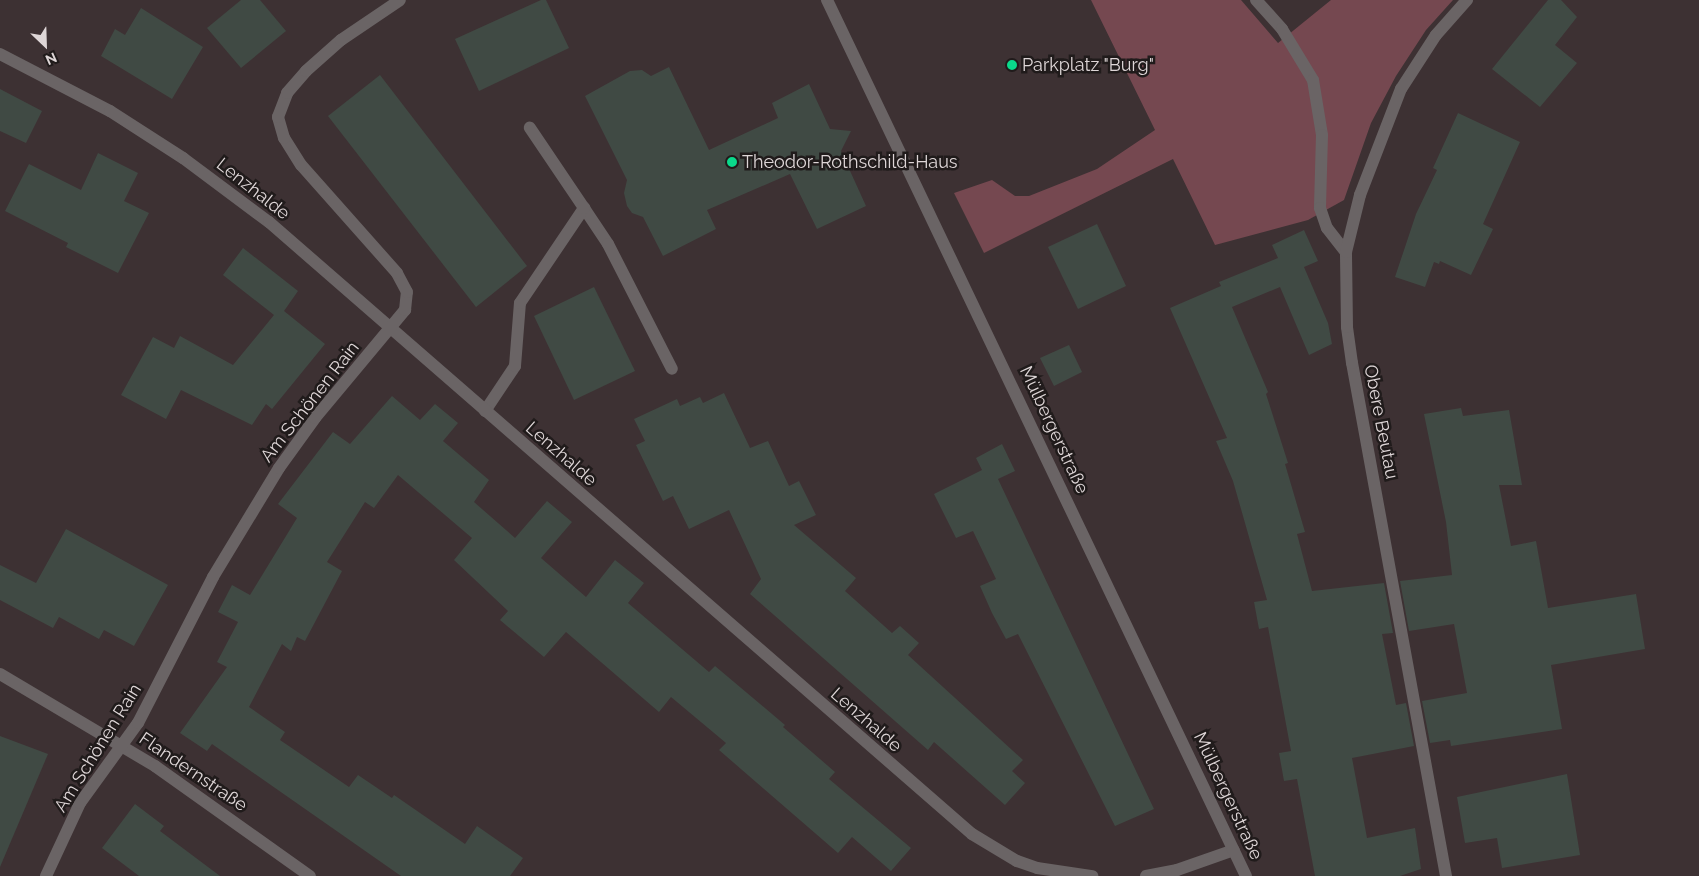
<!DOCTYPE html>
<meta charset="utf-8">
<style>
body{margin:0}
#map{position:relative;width:1699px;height:876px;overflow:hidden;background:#3d3133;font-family:Raleway,sans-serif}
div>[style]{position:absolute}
.green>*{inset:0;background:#754850}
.building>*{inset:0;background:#404a44}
.service>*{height:12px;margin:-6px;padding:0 6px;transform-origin:6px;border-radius:6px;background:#6a6465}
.minor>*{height:12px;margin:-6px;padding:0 6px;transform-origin:6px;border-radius:6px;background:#6a6465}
.tertiary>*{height:12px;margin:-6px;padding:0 6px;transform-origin:6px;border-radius:6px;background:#6a6465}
.dots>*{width:14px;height:14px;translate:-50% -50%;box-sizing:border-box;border:2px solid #201b1b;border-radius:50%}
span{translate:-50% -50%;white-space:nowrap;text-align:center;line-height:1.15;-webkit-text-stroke:5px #201b1b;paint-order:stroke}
.poi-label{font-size:18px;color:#ded6d7}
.left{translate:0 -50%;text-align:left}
.street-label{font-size:18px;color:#ded6d7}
.north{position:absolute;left:20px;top:20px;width:50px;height:50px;-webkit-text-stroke:4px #201b1b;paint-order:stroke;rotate:156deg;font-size:14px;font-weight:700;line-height:20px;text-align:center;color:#ded6d7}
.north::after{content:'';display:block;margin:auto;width:18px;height:22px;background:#ded6d7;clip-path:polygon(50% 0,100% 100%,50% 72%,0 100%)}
</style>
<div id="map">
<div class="green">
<i style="clip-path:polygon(1091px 0,1241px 0,1278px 43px,1331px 0,1453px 0,1426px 30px,1396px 76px,1371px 123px,1344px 200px,1308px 220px,1215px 245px,1173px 159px,984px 253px,954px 193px,992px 180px,1015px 196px,1029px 196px,1097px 169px,1155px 130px)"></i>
</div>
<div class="building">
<i style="clip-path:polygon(241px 0,260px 0,286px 31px,241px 68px,207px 28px)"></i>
<i style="clip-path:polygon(541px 0,546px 0,569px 48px,479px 91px,455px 39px)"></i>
<i style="clip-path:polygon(1548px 0,1561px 0,1577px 17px,1555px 45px,1577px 63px,1540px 107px,1492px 69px)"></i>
<i style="clip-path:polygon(141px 8px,203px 47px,172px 99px,101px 56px,115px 29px,125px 35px)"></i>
<i style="clip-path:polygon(669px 67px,709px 150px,778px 118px,772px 103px,809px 84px,830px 129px,851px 131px,841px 151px,866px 206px,817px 229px,790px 174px,707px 210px,716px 229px,663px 256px,643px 217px,632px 213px,627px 206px,624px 193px,627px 180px,585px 96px,630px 71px,642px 70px,651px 76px)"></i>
<i style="clip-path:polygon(380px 75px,527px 266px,476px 307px,328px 116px)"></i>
<i style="clip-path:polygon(0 89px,42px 111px,26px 143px,0 131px)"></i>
<i style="clip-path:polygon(1458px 113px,1520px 142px,1483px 224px,1493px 229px,1471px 275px,1440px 261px,1439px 264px,1434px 262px,1425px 287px,1395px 277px,1416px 214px,1437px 170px,1433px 168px)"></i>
<i style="clip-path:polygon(98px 153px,138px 173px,124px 201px,149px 213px,118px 273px,66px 247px,68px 243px,5px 211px,29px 164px,81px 190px)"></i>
<i style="clip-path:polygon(1097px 224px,1126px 286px,1078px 309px,1048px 247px)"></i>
<i style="clip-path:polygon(1304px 230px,1318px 261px,1304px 267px,1328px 323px,1332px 344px,1309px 355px,1280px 287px,1232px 307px,1268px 392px,1266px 394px,1288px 463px,1285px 464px,1305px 532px,1297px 534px,1312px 591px,1384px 583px,1393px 633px,1382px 634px,1396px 705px,1406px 703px,1414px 746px,1352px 758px,1367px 838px,1415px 828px,1421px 869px,1400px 876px,1315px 876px,1297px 779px,1284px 781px,1279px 753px,1291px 751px,1268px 627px,1259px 629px,1254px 602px,1267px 600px,1233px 481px,1216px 441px,1227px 438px,1170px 308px,1221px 286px,1219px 282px,1278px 258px,1272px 245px)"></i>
<i style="clip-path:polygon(243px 248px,298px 291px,284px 311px,325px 344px,272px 409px,266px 404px,252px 425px,181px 390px,166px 419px,121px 395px,153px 337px,174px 348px,180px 336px,233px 365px,274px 315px,223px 275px)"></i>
<i style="clip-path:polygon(594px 287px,635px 371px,574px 400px,534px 316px)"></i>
<i style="clip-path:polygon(1069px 345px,1082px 372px,1054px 386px,1040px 358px)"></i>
<i style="clip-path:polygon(724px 393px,750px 448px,768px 441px,789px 486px,799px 481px,816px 515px,794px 525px,856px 578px,845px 591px,892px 633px,900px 626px,919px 643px,908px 655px,1023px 760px,1012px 771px,1025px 783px,1005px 805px,934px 742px,928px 750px,750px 594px,761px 579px,729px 510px,689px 529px,673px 496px,663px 501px,636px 445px,645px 441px,634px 419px,677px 399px,680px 406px,700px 397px,703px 403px)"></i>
<i style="clip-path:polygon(392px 396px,420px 420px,435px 404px,458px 423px,443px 441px,489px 480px,474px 502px,515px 538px,547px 501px,572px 522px,541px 558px,586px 597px,615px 560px,644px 583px,628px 603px,709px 672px,715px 666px,785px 725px,783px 727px,835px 772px,829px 779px,911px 848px,891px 871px,852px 837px,838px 853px,719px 750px,726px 743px,671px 697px,659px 712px,566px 632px,544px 657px,500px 620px,508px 611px,454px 560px,472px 538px,398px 475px,374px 508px,365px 502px,327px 562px,342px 571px,305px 641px,297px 637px,291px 651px,282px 644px,249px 707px,285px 732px,280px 740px,349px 787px,358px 775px,392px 798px,394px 795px,465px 844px,477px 826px,523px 858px,510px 876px,401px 876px,212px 744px,207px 751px,180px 733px,227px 667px,217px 662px,238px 622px,218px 612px,232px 585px,250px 595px,297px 518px,278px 504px,333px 432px,350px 444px)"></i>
<i style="clip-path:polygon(1461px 408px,1463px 416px,1509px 410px,1522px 485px,1499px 485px,1511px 546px,1536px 541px,1548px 608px,1636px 594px,1645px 649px,1551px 665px,1562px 729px,1451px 746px,1450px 740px,1430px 743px,1422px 701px,1467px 693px,1454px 624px,1409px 631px,1400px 581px,1452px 575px,1446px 522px,1424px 414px)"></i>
<i style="clip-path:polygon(1002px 444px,1015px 471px,998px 479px,1154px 809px,1115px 826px,1018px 634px,1006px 639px,992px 613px,980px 586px,996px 579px,973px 531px,956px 538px,934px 494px,982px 470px,976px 458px)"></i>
<i style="clip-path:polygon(66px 529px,168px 585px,134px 646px,104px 630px,99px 639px,59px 617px,53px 628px,0 600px,0 565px,36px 583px)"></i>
<i style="clip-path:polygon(0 736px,48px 754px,0 867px)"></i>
<i style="clip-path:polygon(1567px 774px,1580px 855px,1502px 868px,1497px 838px,1465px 843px,1457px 797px)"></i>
<i style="clip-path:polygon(135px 804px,164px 826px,160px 831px,220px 876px,139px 876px,102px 848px)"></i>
</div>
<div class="service">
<i style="left:584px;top:208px;width:43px;rotate:56.3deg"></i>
<i style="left:608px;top:244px;width:140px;rotate:62.9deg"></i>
<i style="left:485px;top:411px;width:54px;rotate:-56.3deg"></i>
<i style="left:515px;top:366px;width:63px;rotate:-85.5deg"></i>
<i style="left:520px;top:303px;width:115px;rotate:-56deg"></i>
<i style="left:584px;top:208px;width:97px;rotate:-124deg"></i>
</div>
<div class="minor">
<i style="left:1256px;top:0;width:39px;rotate:48deg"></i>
<i style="left:1282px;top:29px;width:60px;rotate:58.7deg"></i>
<i style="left:1313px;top:80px;width:56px;rotate:80.7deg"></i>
<i style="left:1322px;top:135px;width:73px;rotate:91.6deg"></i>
<i style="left:1320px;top:208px;width:21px;rotate:71deg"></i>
<i style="left:1327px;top:228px;width:31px;rotate:52deg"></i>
<i style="left:0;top:54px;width:124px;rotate:27.4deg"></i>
<i style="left:110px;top:111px;width:87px;rotate:32.8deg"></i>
<i style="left:183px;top:158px;width:107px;rotate:36.7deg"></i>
<i style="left:269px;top:222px;width:932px;rotate:41.04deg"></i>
<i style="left:972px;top:834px;width:52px;rotate:31deg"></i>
<i style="left:1017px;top:861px;width:21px;rotate:19deg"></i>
<i style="left:1037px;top:868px;width:56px;rotate:8.3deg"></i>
<i style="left:0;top:674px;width:180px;rotate:30.7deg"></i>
<i style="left:155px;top:766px;width:190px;rotate:35.4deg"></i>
<i style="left:46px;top:876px;width:81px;rotate:-65deg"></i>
<i style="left:80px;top:803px;width:99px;rotate:-54.1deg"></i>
<i style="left:138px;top:723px;width:164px;rotate:-62.8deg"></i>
<i style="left:213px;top:577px;width:127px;rotate:-58.8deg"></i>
<i style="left:279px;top:468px;width:62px;rotate:-54.2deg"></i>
<i style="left:315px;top:418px;width:141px;rotate:-50.2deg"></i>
<i style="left:405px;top:310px;width:18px;rotate:-84deg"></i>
<i style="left:407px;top:292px;width:21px;rotate:-118deg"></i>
<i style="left:397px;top:273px;width:144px;rotate:-131.6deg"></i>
<i style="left:301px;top:165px;width:32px;rotate:-122deg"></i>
<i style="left:284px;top:138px;width:22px;rotate:-106deg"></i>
<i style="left:278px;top:117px;width:26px;rotate:-69deg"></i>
<i style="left:287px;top:93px;width:29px;rotate:-49deg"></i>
<i style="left:306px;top:71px;width:47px;rotate:-41.5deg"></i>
<i style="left:341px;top:40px;width:71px;rotate:-34.1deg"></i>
<i style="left:1146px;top:876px;width:32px;rotate:-11deg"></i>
<i style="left:1177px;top:870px;width:60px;rotate:-19.3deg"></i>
<i style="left:1446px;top:876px;width:522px;rotate:-100.38deg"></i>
<i style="left:1352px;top:363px;width:36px;rotate:-98deg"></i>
<i style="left:1347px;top:327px;width:75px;rotate:-90.8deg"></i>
<i style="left:1346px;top:252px;width:59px;rotate:-76.2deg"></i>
<i style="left:1360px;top:195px;width:114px;rotate:-68.9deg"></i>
<i style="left:1401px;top:89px;width:64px;rotate:-57.1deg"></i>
<i style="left:1436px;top:35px;width:47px;rotate:-48.5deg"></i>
</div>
<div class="tertiary">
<i style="left:827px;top:0;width:971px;rotate:64.44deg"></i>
</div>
<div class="dots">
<i style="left:1012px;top:65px;background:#0ad98b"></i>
<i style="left:732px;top:162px;background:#0ad98b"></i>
</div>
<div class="poi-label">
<span class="left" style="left:1022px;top:65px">Parkplatz "Burg"</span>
<span class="left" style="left:742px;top:162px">Theodor-Rothschild-Haus</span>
</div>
<div class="street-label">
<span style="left:253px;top:189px;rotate:38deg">Lenzhalde</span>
<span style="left:310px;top:402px;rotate:-52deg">Am Schönen Rain</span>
<span style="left:1381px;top:422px;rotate:79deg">Obere Beutau</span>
<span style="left:1054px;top:430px;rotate:65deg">Mülbergerstraße</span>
<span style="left:561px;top:454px;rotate:41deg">Lenzhalde</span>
<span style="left:866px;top:720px;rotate:41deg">Lenzhalde</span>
<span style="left:98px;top:748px;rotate:-58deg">Am Schönen Rain</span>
<span style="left:193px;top:772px;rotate:34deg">Flandernstraße</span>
<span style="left:1228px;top:796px;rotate:65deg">Mülbergerstraße</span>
</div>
<div class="north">N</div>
</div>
